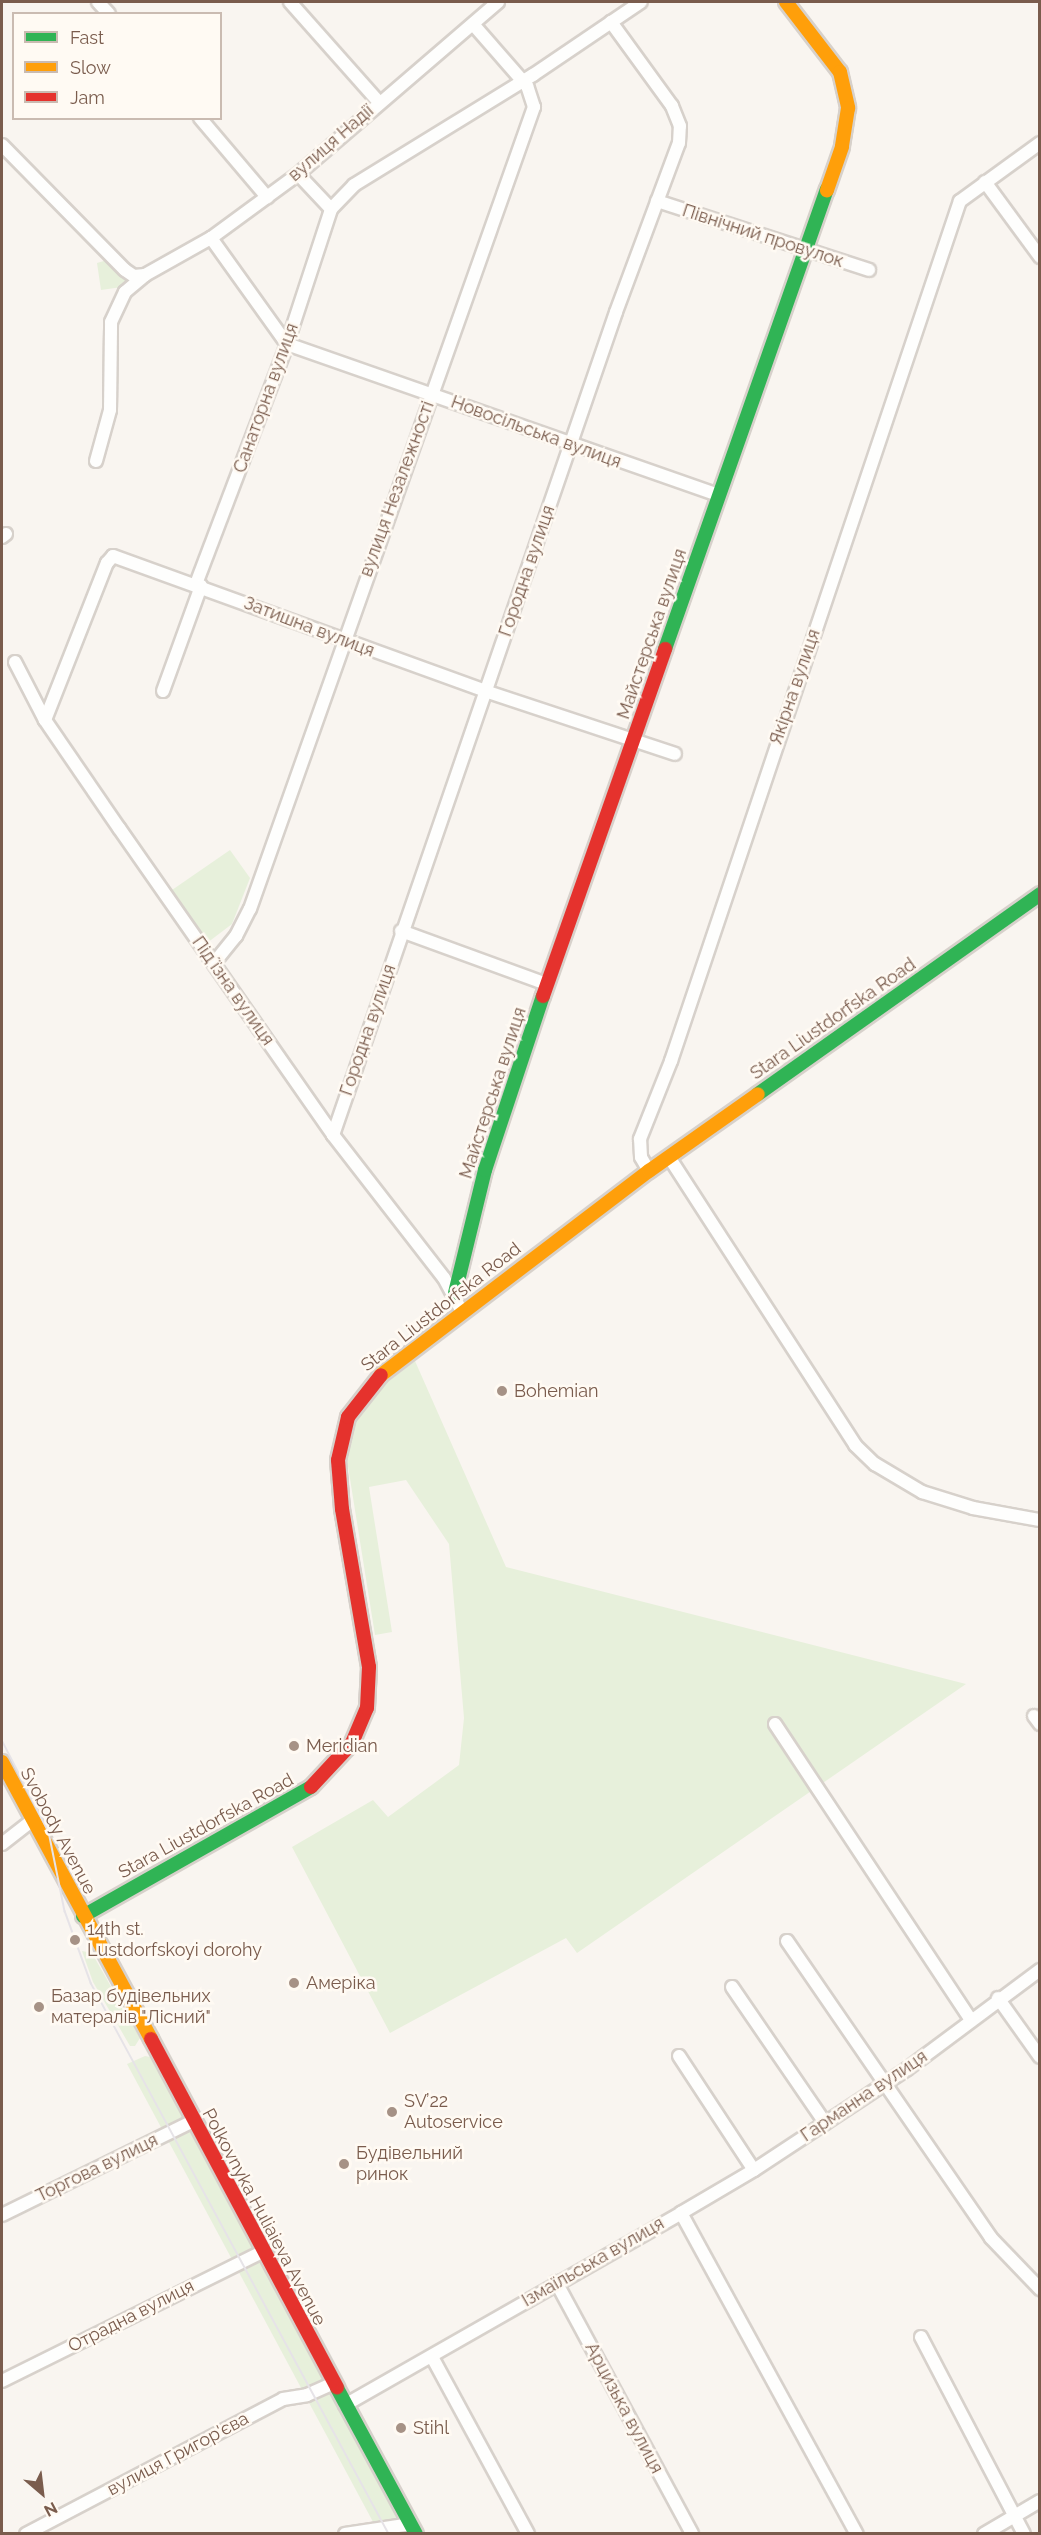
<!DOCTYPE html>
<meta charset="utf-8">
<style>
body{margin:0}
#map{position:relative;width:1041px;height:2535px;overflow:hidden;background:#f9f5f0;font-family:Raleway,sans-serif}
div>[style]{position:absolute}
.green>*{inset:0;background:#e7f0db}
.roads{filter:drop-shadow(2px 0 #d7d1cb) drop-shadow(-2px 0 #d7d1cb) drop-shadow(0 2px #d7d1cb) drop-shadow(0 -2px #d7d1cb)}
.street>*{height:12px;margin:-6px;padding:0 6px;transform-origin:6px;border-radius:6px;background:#fefefd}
.fast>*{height:14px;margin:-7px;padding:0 7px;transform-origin:7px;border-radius:7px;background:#30b455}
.slow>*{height:14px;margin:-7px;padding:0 7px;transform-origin:7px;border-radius:7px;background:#ff9f0a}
.jam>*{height:14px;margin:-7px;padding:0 7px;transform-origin:7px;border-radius:7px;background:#e5322d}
.tram>*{height:1.5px;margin:-0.75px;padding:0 0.75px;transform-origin:0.75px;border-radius:0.75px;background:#e6e3e7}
.dots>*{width:16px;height:16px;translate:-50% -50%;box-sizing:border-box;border:3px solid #fffaf3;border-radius:50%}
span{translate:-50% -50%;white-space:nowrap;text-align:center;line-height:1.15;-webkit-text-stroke:5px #fffaf3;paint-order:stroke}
.street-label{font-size:18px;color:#7a5c4d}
.poi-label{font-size:18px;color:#7a5c4d}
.left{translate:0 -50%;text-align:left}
.frame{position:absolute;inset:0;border:3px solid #7a5c4d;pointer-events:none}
.legend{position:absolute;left:12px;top:12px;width:210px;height:108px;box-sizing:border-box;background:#fffaf3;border:2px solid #cabbb1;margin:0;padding:8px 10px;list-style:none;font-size:18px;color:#7a5c4d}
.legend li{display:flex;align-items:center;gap:12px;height:30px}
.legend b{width:30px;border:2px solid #cabbb1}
.north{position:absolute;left:12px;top:2463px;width:60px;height:60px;-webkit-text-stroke:4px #fffaf3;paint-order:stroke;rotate:152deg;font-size:16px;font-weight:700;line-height:24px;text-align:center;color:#7a5c4d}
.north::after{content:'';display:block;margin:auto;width:21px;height:27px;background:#7a5c4d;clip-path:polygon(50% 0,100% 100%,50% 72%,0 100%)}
</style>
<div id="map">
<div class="green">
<i style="clip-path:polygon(107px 260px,127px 282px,122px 287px,101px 290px,97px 263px)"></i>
<i style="clip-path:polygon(230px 850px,250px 878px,232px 924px,207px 943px,172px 890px)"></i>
<i style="clip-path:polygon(415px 1361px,506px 1567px,966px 1684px,577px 1953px,566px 1938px,390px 2033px,292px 1847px,373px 1800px,388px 1817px,459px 1765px,464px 1718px,449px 1544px,406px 1480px,369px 1487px,392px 1632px,375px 1635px,346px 1454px,354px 1423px,378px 1389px)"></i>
<i style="clip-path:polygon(82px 1951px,92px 1953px,140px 2038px,135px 2046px,130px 2046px,93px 1982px)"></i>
<i style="clip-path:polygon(145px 2056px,150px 2057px,410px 2533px,379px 2533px,127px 2064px)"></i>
</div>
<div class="roads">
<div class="street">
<i style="left:98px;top:2px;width:16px;rotate:47deg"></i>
<i style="left:290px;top:2px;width:132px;rotate:48.4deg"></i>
<i style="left:200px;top:118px;width:104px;rotate:49.7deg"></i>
<i style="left:2px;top:145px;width:175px;rotate:45.5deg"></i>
<i style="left:125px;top:270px;width:11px;rotate:34deg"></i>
<i style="left:134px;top:276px;width:11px;rotate:-5deg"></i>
<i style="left:145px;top:275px;width:76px;rotate:-29.3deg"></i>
<i style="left:211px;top:238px;width:108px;rotate:-36.3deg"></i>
<i style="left:298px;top:174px;width:264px;rotate:-40.7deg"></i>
<i style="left:298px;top:174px;width:48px;rotate:46.7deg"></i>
<i style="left:985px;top:182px;width:93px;rotate:53.7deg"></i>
<i style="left:657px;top:201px;width:223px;rotate:18deg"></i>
<i style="left:211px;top:238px;width:130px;rotate:54.4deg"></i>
<i style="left:287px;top:344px;width:457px;rotate:19.3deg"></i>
<i style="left:96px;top:461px;width:53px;rotate:-74.6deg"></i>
<i style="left:110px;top:410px;width:88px;rotate:-89.3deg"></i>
<i style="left:111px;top:322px;width:33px;rotate:-65deg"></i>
<i style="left:125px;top:292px;width:25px;rotate:-40deg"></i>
<i style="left:2px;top:537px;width:5px;rotate:-37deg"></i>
<i style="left:196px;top:584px;width:257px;rotate:-69.2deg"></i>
<i style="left:287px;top:344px;width:142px;rotate:-71.9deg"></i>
<i style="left:331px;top:209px;width:33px;rotate:-46deg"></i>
<i style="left:354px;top:185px;width:210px;rotate:-31.6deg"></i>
<i style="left:533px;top:75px;width:130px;rotate:-34.1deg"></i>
<i style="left:15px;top:662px;width:65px;rotate:62.7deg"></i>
<i style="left:45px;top:720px;width:131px;rotate:55.6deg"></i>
<i style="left:119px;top:828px;width:374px;rotate:55.1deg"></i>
<i style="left:333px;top:1135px;width:181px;rotate:52.2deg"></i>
<i style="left:444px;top:1278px;width:38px;rotate:62deg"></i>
<i style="left:163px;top:691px;width:112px;rotate:-70.1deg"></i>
<i style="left:45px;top:720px;width:169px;rotate:-68.5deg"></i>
<i style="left:107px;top:563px;width:9px;rotate:-49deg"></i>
<i style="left:113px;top:556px;width:396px;rotate:19.9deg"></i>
<i style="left:485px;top:691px;width:200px;rotate:18.3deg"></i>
<i style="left:401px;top:931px;width:155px;rotate:20deg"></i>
<i style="left:214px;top:963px;width:35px;rotate:-51deg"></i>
<i style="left:236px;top:936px;width:30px;rotate:-63deg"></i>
<i style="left:250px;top:909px;width:851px;rotate:-70.5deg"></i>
<i style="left:534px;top:107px;width:22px;rotate:-108deg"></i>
<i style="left:527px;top:86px;width:82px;rotate:-131.1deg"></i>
<i style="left:333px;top:1135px;width:870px;rotate:-71.02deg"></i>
<i style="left:616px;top:312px;width:180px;rotate:-69.6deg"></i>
<i style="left:679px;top:143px;width:17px;rotate:-87deg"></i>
<i style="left:680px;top:126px;width:22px;rotate:-112deg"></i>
<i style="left:672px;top:106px;width:104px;rotate:-126deg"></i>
<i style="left:669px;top:1157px;width:343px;rotate:57.1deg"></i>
<i style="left:855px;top:1445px;width:28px;rotate:44deg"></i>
<i style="left:875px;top:1464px;width:55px;rotate:30.8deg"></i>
<i style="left:922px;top:1492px;width:53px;rotate:17.4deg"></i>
<i style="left:973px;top:1508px;width:68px;rotate:10.2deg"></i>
<i style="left:649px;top:1171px;width:16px;rotate:-120deg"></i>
<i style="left:641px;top:1157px;width:18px;rotate:-93deg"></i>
<i style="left:640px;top:1139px;width:84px;rotate:-68.3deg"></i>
<i style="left:671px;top:1061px;width:907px;rotate:-71.43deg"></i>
<i style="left:960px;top:201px;width:99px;rotate:-35.9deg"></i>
<i style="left:1034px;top:1716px;width:10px;rotate:53deg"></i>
<i style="left:775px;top:1724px;width:355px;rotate:56.5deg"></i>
<i style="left:2px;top:1844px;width:39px;rotate:-38deg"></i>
<i style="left:787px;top:1941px;width:360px;rotate:55.5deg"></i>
<i style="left:991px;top:2238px;width:71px;rotate:46.1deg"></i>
<i style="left:732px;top:1987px;width:165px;rotate:55.6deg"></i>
<i style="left:998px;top:1998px;width:72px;rotate:54.6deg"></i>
<i style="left:679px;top:2056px;width:136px;rotate:56.7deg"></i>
<i style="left:681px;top:2213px;width:85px;rotate:-30.5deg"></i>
<i style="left:754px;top:2170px;width:183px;rotate:-33.4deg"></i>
<i style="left:907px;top:2069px;width:166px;rotate:-36.7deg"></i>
<i style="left:2px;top:2215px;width:213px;rotate:-26.2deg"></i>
<i style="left:556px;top:2282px;width:286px;rotate:61.6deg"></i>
<i style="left:921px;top:2337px;width:222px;rotate:62.4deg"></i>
<i style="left:432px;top:2357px;width:201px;rotate:61.5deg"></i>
<i style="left:2px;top:2381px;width:290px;rotate:-26.4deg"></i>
<i style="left:345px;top:2405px;width:387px;rotate:-29.7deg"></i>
<i style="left:681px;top:2213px;width:366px;rotate:61.3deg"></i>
<i style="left:26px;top:2534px;width:290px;rotate:-27.7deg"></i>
<i style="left:283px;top:2399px;width:24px;rotate:-9deg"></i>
<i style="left:307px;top:2395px;width:27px;rotate:-24deg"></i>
<i style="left:345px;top:2534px;width:67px;rotate:-8.6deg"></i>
<i style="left:984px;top:2534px;width:65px;rotate:-30.5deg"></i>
</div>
<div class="fast">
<i style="left:665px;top:649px;width:487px;rotate:-70.6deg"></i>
<i style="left:758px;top:1094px;width:346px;rotate:-35.3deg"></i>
<i style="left:455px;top:1293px;width:127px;rotate:-76.3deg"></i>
<i style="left:485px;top:1170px;width:183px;rotate:-71.6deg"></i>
<i style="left:83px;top:1916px;width:262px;rotate:-29.5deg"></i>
<i style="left:337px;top:2388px;width:166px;rotate:61.6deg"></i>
</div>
<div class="slow">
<i style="left:786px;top:2px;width:88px;rotate:52.4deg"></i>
<i style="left:840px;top:72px;width:37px;rotate:77deg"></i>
<i style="left:848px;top:108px;width:39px;rotate:99deg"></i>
<i style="left:842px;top:147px;width:46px;rotate:109.2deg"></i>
<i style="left:381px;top:1375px;width:337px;rotate:-37.3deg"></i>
<i style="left:649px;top:1171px;width:133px;rotate:-35.2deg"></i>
<i style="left:2px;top:1762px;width:315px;rotate:61.7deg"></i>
</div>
<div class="jam">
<i style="left:543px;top:996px;width:368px;rotate:-70.6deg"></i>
<i style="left:311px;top:1787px;width:60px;rotate:-47deg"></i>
<i style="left:352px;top:1743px;width:38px;rotate:-67deg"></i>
<i style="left:367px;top:1708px;width:41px;rotate:-87.2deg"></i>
<i style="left:369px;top:1667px;width:160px;rotate:-99.7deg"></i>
<i style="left:342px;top:1509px;width:49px;rotate:-94.7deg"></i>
<i style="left:338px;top:1460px;width:44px;rotate:-76.9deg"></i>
<i style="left:348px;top:1417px;width:53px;rotate:-51.8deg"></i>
<i style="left:151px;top:2039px;width:395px;rotate:61.9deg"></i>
</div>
</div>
<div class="tram">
<i style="left:2px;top:1740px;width:103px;rotate:62.9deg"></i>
<i style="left:49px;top:1832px;width:81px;rotate:78.6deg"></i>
<i style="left:65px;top:1911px;width:77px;rotate:70.1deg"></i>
<i style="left:91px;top:1983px;width:626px;rotate:61.59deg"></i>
</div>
<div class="dots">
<i style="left:502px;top:1391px;background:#a69286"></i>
<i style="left:294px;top:1746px;background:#a69286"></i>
<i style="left:75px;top:1940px;background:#a69286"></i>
<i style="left:294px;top:1983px;background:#a69286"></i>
<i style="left:39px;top:2007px;background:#a69286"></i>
<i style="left:392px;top:2112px;background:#a69286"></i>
<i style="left:344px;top:2164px;background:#a69286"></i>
<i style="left:401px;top:2428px;background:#a69286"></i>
</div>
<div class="street-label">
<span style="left:331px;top:143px;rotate:-41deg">вулиця Надії</span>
<span style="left:763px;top:236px;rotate:18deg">Північний провулок</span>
<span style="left:266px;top:398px;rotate:-70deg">Санаторна вулиця</span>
<span style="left:536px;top:432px;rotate:20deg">Новосільська вулиця</span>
<span style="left:397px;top:489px;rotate:-70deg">вулиця Незалежності</span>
<span style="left:527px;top:571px;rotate:-71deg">Городна вулиця</span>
<span style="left:309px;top:627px;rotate:21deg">Затишна вулиця</span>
<span style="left:652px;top:634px;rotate:-71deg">Майстерська вулиця</span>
<span style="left:795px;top:687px;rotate:-71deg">Якірна вулиця</span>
<span style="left:233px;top:991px;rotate:55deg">Підʼїзна вулиця</span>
<span style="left:833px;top:1019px;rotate:-35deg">Stara Liustdorfska Road</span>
<span style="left:368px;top:1030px;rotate:-71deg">Городна вулиця</span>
<span style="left:493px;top:1093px;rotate:-72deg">Майстерська вулиця</span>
<span style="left:441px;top:1307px;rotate:-38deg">Stara Liustdorfska Road</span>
<span style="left:206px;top:1826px;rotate:-29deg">Stara Liustdorfska Road</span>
<span style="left:58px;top:1831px;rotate:62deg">Svobody Avenue</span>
<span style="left:864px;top:2096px;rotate:-34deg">Гарманна вулиця</span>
<span style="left:97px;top:2168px;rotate:-26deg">Торгова вулиця</span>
<span style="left:264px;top:2217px;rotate:62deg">Polkovnyka Huliaieva Avenue</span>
<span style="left:593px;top:2262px;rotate:-30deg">Ізмаїльська вулиця</span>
<span style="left:131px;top:2316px;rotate:-27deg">Отрадна вулиця</span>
<span style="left:624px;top:2408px;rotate:62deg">Арцизька вулиця</span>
<span style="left:178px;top:2454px;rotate:-28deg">вулиця Григор'єва</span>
</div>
<div class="poi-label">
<span class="left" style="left:514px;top:1391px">Bohemian</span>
<span class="left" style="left:306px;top:1746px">Meridian</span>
<span class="left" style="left:87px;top:1940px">14th st.<br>Lustdorfskoyi dorohy</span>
<span class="left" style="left:306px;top:1983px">Амеріка</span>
<span class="left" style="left:51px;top:2007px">Базар будівельних<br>матералів "Лісний"</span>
<span class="left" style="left:404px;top:2112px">SV’22<br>Autoservice</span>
<span class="left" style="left:356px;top:2164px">Будівельний<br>ринок</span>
<span class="left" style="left:413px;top:2428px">Stihl</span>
</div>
<div class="frame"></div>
<ul class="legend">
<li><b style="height:8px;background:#30b455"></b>Fast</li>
<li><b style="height:8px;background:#ff9f0a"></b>Slow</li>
<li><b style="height:8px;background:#e5322d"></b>Jam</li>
</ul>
<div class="north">N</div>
</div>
